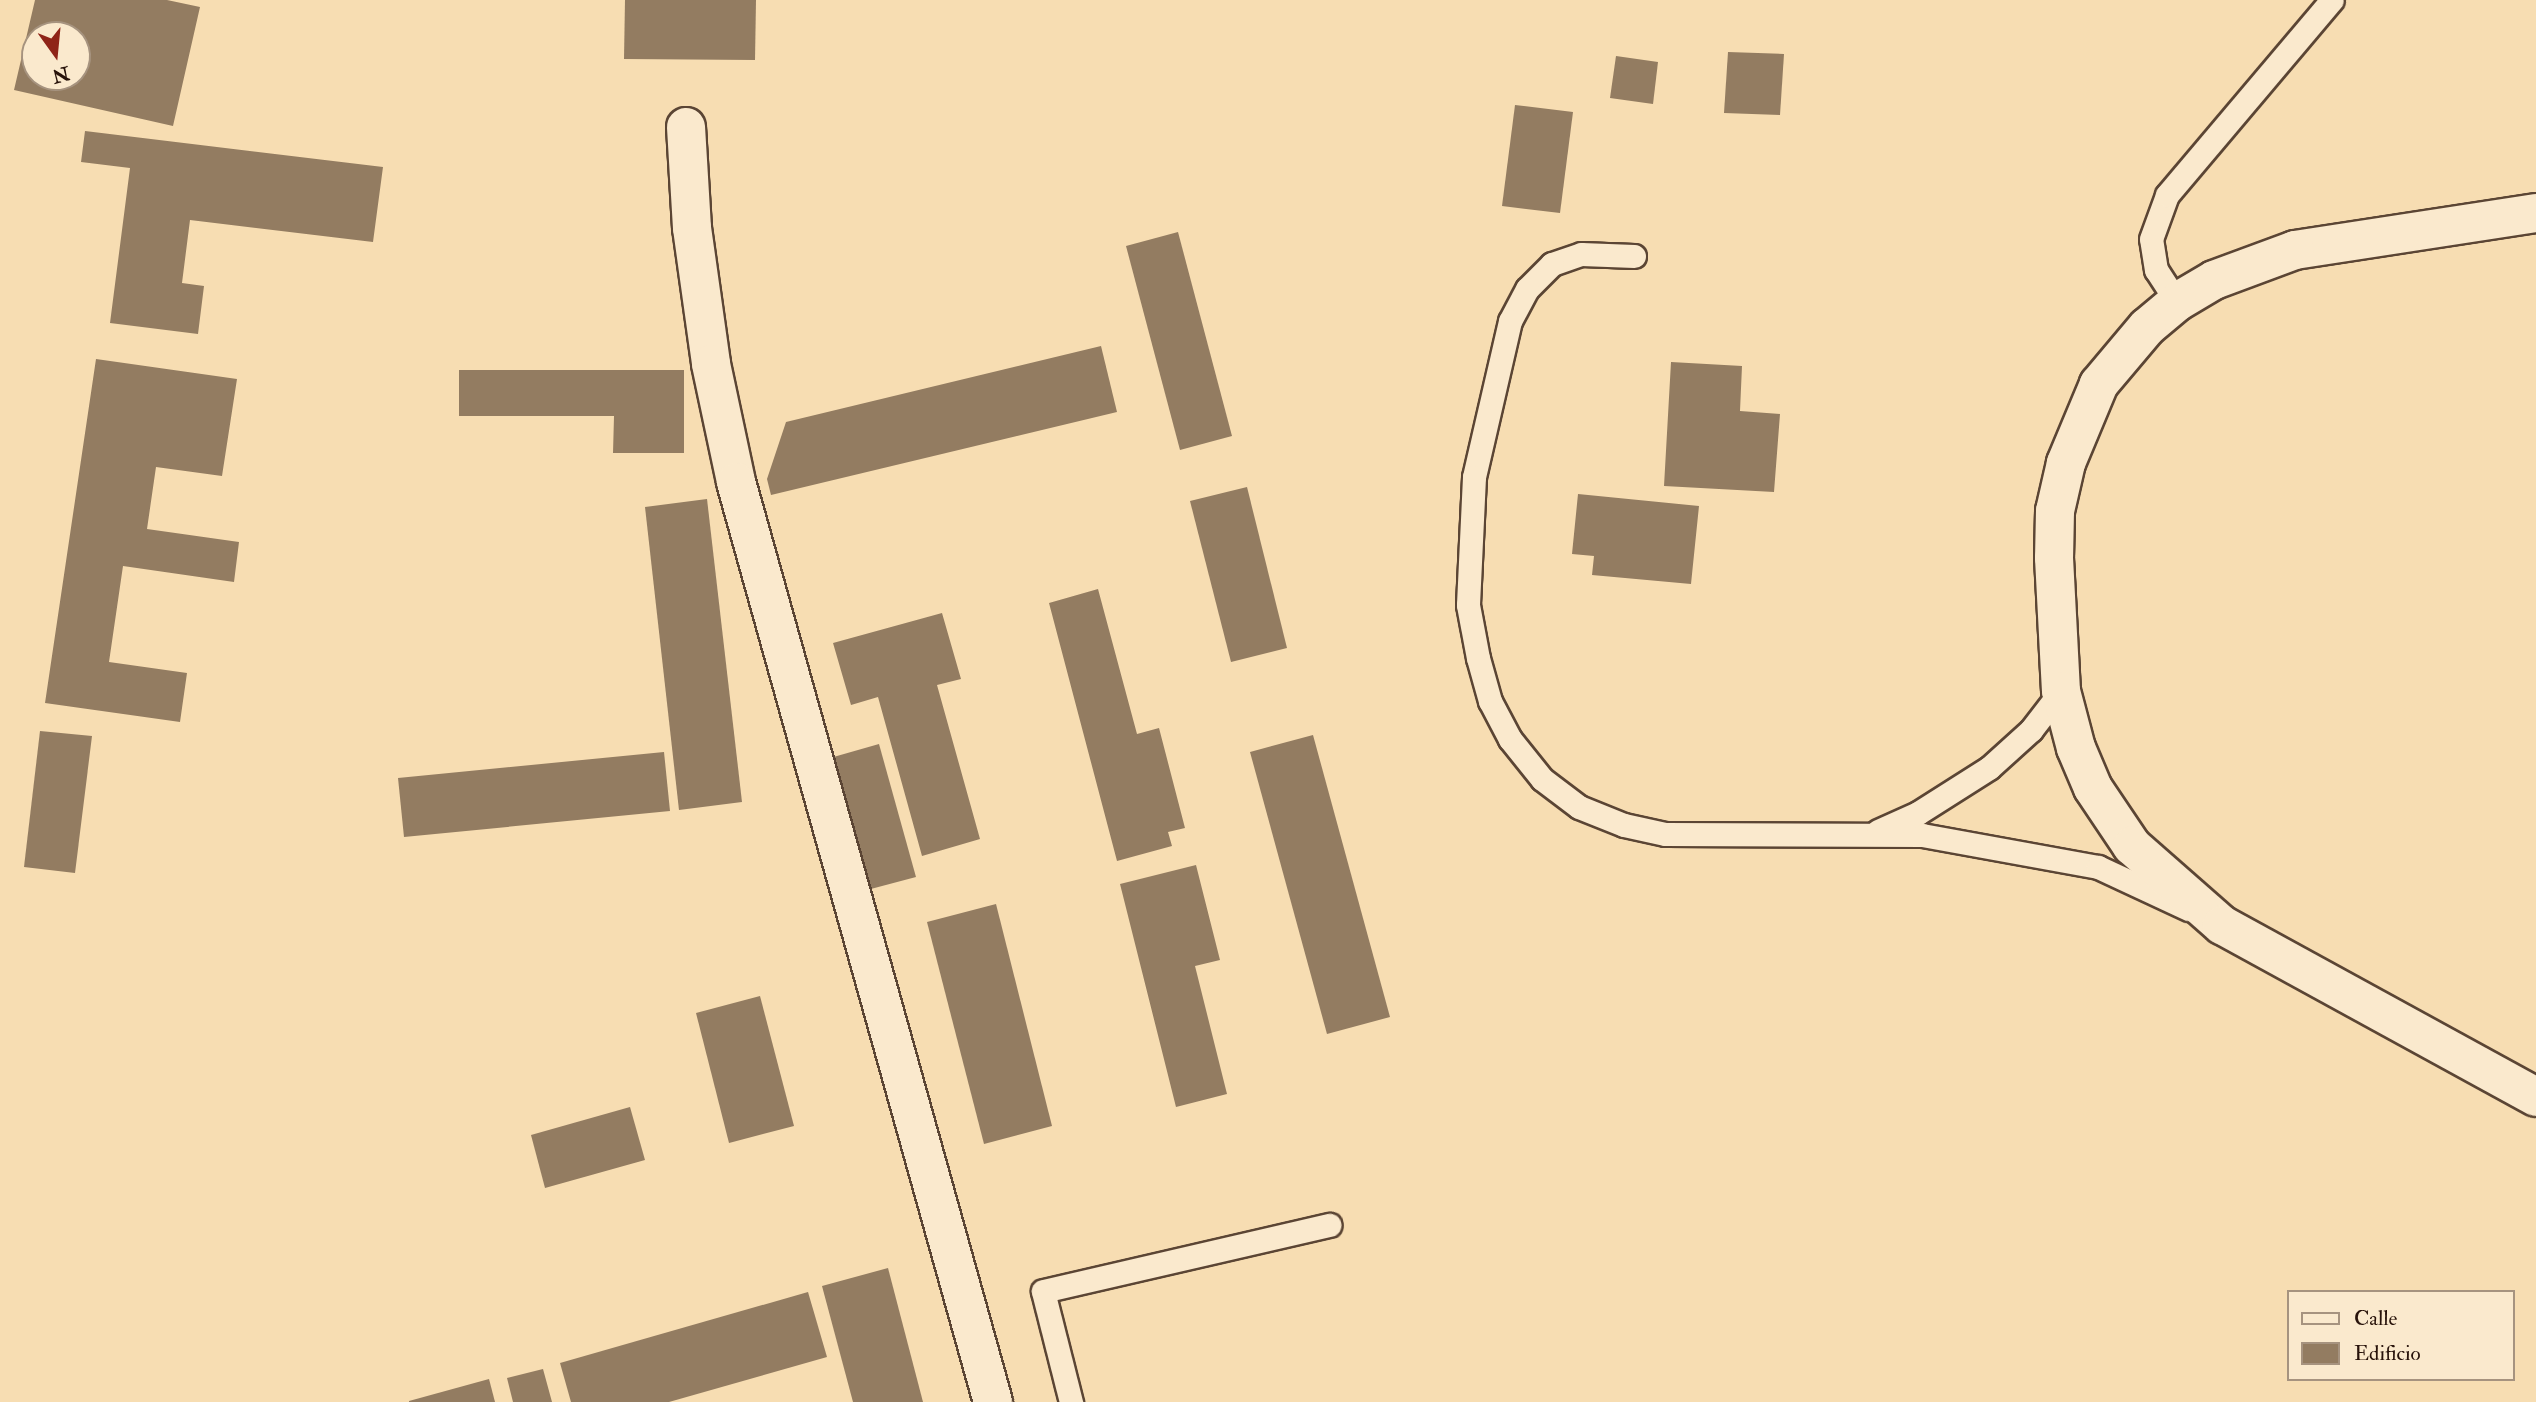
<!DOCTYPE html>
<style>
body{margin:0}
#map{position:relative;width:2536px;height:1402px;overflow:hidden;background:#f7ddb2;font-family:"IM FELL Double Pica",serif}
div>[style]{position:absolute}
.building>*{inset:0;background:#937c61}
.roads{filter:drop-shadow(2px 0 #5b4534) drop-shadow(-2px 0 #5b4534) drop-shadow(0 2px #5b4534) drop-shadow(0 -2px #5b4534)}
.lane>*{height:23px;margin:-11.5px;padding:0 11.5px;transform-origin:11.5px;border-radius:11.5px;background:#fae9cd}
.street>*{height:38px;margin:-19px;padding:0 19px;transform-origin:19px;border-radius:19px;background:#fae9cd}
span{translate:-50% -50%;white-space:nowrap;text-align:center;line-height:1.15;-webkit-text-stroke:5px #fae9cd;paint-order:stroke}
.legend{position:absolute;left:2287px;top:1290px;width:228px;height:91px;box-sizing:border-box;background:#fae9cd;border:2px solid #a6937f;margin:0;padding:9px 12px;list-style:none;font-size:21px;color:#27120a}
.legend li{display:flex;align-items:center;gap:14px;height:35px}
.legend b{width:35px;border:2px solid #a6937f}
.north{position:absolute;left:21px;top:21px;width:70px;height:70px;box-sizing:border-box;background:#fae9cd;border:2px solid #a6937f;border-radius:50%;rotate:165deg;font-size:19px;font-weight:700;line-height:28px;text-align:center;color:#27120a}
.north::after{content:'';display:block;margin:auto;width:24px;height:32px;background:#8f2418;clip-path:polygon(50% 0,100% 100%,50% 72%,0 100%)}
</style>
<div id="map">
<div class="building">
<i style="clip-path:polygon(evenodd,35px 0,167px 0,200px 7px,173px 126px,14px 90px,35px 0,35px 35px,77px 35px,77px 77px,35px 77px,35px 35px)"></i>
<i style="clip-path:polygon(625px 0,756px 0,755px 60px,624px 59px)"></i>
<i style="clip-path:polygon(1728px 52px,1784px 54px,1780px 115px,1724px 113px)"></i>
<i style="clip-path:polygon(1616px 56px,1658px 62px,1653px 104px,1610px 98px)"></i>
<i style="clip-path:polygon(1515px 105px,1573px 112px,1560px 213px,1502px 206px)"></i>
<i style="clip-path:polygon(85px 131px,383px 167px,373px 242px,190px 220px,182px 283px,204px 286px,198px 334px,110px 323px,130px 168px,81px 162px)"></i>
<i style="clip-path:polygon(1178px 232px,1232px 436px,1180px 450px,1126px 246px)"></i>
<i style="clip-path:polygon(1101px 346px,1117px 412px,771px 495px,767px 479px,786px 422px)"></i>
<i style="clip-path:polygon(96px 359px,237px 379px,222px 476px,156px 467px,147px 529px,239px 542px,234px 582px,123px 566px,109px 662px,187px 673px,180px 722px,45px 703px)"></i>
<i style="clip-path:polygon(1671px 362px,1742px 366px,1740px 411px,1780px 414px,1774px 492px,1664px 486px)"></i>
<i style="clip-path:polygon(459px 370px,684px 370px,684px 453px,613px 453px,614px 416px,459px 416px)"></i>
<i style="clip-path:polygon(1247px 487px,1287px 648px,1231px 662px,1190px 501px)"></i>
<i style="clip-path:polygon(1578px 494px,1699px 506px,1691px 584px,1592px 575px,1594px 556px,1572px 554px)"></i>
<i style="clip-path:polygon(707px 499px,742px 802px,679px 810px,645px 507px)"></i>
<i style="clip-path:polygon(1098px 589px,1137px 734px,1159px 728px,1185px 828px,1168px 832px,1172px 846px,1117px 861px,1049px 603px)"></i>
<i style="clip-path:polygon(942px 613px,961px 679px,937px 685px,980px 839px,922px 856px,878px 697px,851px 705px,833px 643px)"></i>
<i style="clip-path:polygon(40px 731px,92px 736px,75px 873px,24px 867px)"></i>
<i style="clip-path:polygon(1313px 735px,1390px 1017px,1327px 1034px,1250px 752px)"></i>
<i style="clip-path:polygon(879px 744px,916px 877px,867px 890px,830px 758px)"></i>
<i style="clip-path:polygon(664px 752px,670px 811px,404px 837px,398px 778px)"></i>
<i style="clip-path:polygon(1196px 865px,1220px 960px,1195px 966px,1227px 1094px,1176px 1107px,1120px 884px)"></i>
<i style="clip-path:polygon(996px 904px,1052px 1126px,984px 1144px,927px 922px)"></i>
<i style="clip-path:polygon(760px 996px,794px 1126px,729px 1143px,696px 1013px)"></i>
<i style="clip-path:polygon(630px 1107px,645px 1160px,545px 1188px,531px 1135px)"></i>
<i style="clip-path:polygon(888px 1268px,923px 1402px,853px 1402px,822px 1286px)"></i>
<i style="clip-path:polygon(808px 1292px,827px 1357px,669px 1402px,571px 1402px,560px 1363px)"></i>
<i style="clip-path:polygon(543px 1369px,552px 1402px,513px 1402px,507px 1378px)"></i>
<i style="clip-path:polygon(489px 1379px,495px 1402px,409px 1402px,409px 1401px)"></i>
</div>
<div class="roads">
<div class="lane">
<i style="left:1634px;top:256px;width:53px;rotate:-177.8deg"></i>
<i style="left:1581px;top:254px;width:31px;rotate:161deg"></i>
<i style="left:1552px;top:264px;width:35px;rotate:135deg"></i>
<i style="left:1527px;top:289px;width:36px;rotate:118deg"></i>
<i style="left:1510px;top:321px;width:160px;rotate:103deg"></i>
<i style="left:1474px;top:477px;width:128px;rotate:92.7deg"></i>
<i style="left:1468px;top:605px;width:54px;rotate:79.3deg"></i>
<i style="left:1478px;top:658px;width:45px;rotate:74.4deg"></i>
<i style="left:1490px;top:701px;width:43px;rotate:62.2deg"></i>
<i style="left:1510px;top:739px;width:51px;rotate:51.3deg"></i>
<i style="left:1542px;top:779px;width:46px;rotate:37.1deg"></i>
<i style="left:1579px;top:807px;width:48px;rotate:21.8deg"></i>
<i style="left:1624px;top:825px;width:42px;rotate:12.4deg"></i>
<i style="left:1665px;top:834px;width:257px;rotate:0.2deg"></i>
<i style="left:1922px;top:835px;width:179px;rotate:10.3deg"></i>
<i style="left:2098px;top:867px;width:99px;rotate:25deg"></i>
<i style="left:2177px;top:302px;width:38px;rotate:-123deg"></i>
<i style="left:2156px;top:270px;width:31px;rotate:-99deg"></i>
<i style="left:2151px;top:239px;width:47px;rotate:-70deg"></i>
<i style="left:2167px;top:195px;width:255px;rotate:-49.8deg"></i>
<i style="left:1878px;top:831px;width:44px;rotate:-24.2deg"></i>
<i style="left:1918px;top:813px;width:84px;rotate:-32.4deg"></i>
<i style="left:1989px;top:768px;width:57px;rotate:-42.1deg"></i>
<i style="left:2031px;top:730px;width:49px;rotate:-52.4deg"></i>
<i style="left:1071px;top:1402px;width:114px;rotate:-104.2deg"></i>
<i style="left:1043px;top:1291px;width:294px;rotate:-13deg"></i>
</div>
<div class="street">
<i style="left:686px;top:127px;width:101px;rotate:86.6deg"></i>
<i style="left:692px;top:228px;width:137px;rotate:82deg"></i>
<i style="left:711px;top:364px;width:121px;rotate:78deg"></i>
<i style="left:736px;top:482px;width:955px;rotate:74.39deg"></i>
<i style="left:2536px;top:213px;width:244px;rotate:171.3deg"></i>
<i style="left:2295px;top:250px;width:86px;rotate:159.7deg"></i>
<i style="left:2214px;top:280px;width:43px;rotate:149.3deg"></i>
<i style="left:2177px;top:302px;width:39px;rotate:140deg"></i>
<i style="left:2147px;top:327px;width:75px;rotate:130.1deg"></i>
<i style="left:2099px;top:384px;width:86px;rotate:112.7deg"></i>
<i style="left:2066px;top:463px;width:49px;rotate:102.9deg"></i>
<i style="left:2055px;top:511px;width:47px;rotate:91.2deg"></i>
<i style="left:2054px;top:558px;width:133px;rotate:87deg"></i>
<i style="left:2061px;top:691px;width:59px;rotate:75.3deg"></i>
<i style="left:2076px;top:748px;width:43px;rotate:67deg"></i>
<i style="left:2093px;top:788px;width:70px;rotate:56.1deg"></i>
<i style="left:2132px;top:846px;width:120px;rotate:41.3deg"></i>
<i style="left:2222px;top:925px;width:358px;rotate:28.7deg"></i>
</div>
</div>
<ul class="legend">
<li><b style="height:9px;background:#fae9cd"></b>Calle</li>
<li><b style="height:19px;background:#937c61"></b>Edificio</li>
</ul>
<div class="north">N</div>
</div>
